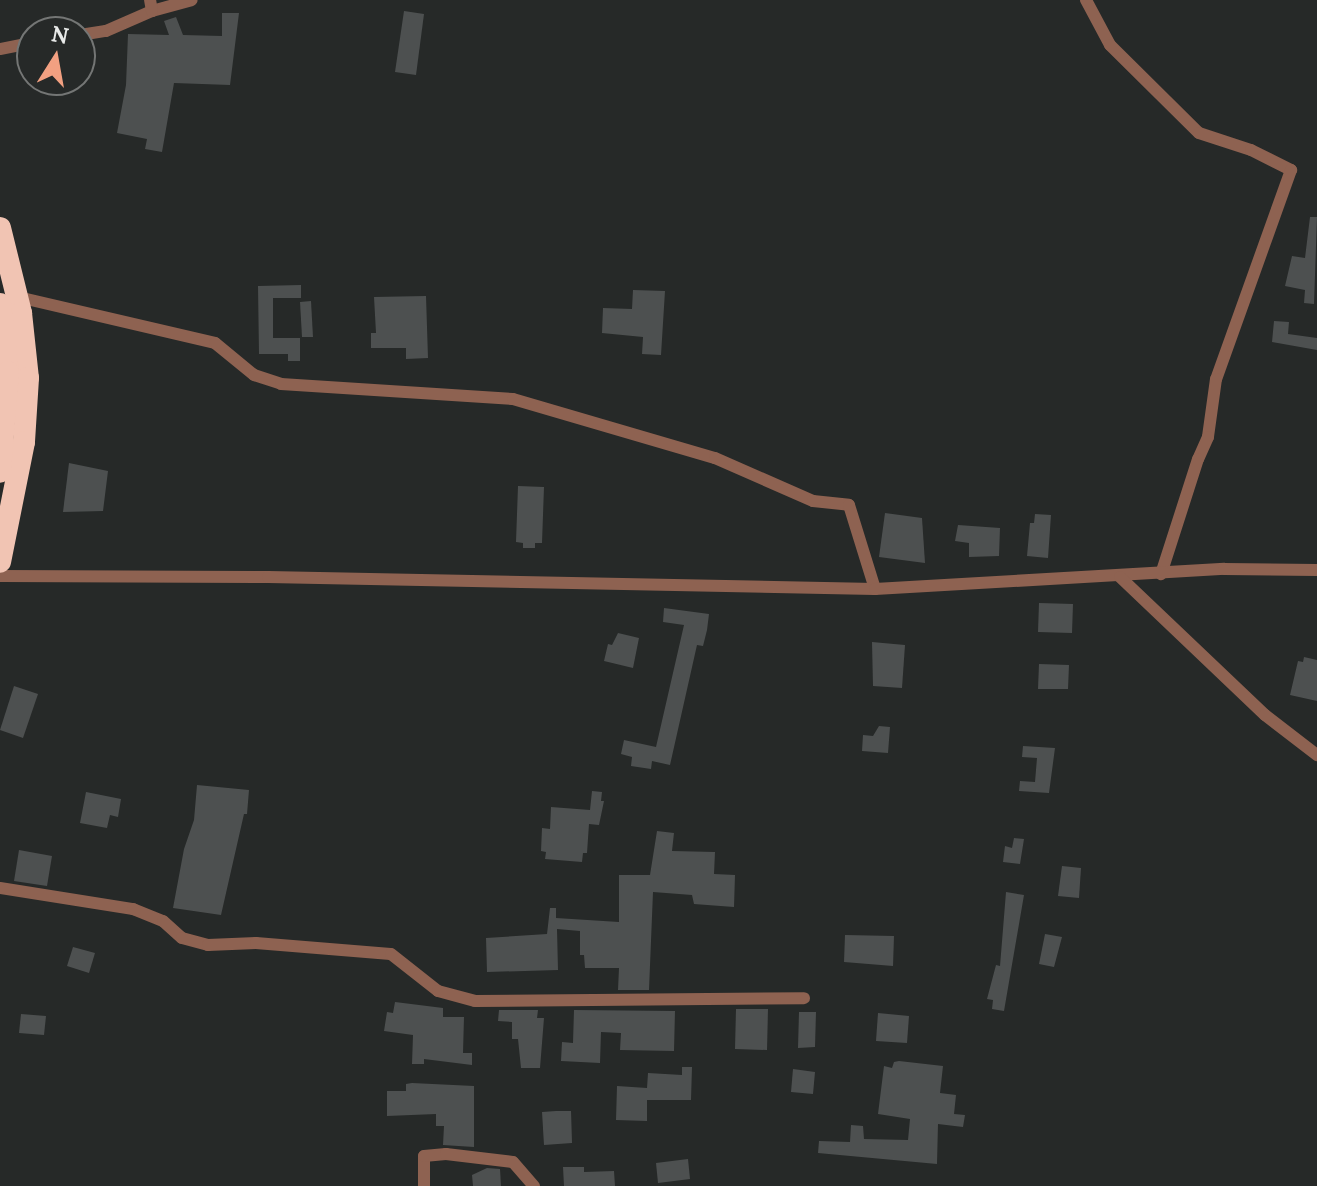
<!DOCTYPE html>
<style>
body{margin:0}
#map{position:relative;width:1317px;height:1186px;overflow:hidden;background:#262928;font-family:Lora,serif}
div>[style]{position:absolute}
.building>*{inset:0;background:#4d5050}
.street>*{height:12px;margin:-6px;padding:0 6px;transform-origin:6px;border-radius:6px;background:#8e6251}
.highway>*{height:22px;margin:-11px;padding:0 11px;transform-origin:11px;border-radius:11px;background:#f1c4b3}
span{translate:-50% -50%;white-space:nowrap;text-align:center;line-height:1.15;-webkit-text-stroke:7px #262928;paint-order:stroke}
.north{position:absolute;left:16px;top:16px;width:80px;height:80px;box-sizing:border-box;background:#262928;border:2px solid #747675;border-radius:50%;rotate:11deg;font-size:22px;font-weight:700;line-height:32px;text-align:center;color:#e8eae9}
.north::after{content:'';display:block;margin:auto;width:28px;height:36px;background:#f2a081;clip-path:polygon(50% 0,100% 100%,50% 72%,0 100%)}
</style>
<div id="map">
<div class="building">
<i style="clip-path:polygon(404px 11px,424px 14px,416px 75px,395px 72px)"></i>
<i style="clip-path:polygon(222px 13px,239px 13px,230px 85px,174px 83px,162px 152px,145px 149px,147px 139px,117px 133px,126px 85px,128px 34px,169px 35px,164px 21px,176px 17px,183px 35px,222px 36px)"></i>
<i style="clip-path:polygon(1310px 217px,1317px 217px,1314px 304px,1304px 303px,1305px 290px,1285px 286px,1292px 256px,1305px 258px)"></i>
<i style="clip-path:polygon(301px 285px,301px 298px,273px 298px,273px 338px,300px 338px,300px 361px,288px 361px,288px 354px,259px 354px,258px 286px)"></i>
<i style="clip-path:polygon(633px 290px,665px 291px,661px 355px,642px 354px,643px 337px,602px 333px,603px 308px,632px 309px)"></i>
<i style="clip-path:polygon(426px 296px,428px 358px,406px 359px,406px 348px,371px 348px,371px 333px,376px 333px,374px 297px)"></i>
<i style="clip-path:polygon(311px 301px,313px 337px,302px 337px,300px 302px)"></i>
<i style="clip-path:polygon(1274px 321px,1289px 322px,1288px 334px,1317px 338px,1317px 350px,1272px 342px)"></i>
<i style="clip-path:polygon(69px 463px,108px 471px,103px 511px,63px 512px)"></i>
<i style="clip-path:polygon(518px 486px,544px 487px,542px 543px,535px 543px,535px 548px,523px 548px,523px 543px,516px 542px)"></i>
<i style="clip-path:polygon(885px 513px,922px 518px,925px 563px,879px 557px)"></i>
<i style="clip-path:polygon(1035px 514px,1051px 515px,1048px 558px,1027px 556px,1030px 523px,1034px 523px)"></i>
<i style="clip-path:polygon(958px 525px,1000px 528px,999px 556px,969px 557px,969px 543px,955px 541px)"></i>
<i style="clip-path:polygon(1039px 603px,1073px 604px,1072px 633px,1038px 632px)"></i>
<i style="clip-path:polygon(664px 608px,709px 614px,707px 630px,703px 646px,697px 645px,670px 765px,652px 761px,651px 769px,631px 766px,632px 757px,621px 754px,624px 740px,656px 747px,684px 625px,663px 622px)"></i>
<i style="clip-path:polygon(618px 633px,639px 638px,633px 668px,604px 661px,608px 644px,612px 645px)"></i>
<i style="clip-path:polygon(872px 642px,905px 645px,902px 688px,873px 686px)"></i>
<i style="clip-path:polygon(1304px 657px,1317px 660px,1317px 701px,1290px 695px,1298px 661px,1303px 662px)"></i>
<i style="clip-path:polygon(1039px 664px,1069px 665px,1068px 689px,1038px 689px)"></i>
<i style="clip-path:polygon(14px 686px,38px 694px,23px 738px,0 730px)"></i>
<i style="clip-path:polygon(879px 726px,890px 727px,888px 753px,862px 751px,863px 735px,873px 736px)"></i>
<i style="clip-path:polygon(1023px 746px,1055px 748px,1049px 793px,1019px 791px,1020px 781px,1035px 782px,1037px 758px,1022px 757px)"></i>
<i style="clip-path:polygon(197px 785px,249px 790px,247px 814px,244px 814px,221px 915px,173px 908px,184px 849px,194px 820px)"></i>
<i style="clip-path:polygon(592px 791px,602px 792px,601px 801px,604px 801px,599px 825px,589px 824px,587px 853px,583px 853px,582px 862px,545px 859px,546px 852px,541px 851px,542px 828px,550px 829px,551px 807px,590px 810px)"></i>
<i style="clip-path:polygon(86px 792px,121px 799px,118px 817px,110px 815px,107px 828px,80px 823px)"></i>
<i style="clip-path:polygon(657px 831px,674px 833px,672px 851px,715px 852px,714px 874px,735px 875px,734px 907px,694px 904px,692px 895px,653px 892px,649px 990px,618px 990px,619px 968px,585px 968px,584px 955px,580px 955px,580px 931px,557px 929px,558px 970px,487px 972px,486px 938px,547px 934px,550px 908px,556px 908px,556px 918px,619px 922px,619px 875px,650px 875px)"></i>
<i style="clip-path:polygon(1014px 838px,1024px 839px,1020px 864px,1003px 862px,1005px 846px,1012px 848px)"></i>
<i style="clip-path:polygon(19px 850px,52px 856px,47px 886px,14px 881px)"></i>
<i style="clip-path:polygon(1062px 866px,1081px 868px,1079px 898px,1058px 896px)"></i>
<i style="clip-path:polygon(1006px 892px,1024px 895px,1004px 1011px,992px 1009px,993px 1000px,987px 999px,996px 965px,1000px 966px)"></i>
<i style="clip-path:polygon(1045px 934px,1062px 937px,1054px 967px,1039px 964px)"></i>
<i style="clip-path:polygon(845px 935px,894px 936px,893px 966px,844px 962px)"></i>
<i style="clip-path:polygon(73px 947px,95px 953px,89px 973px,67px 966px)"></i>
<i style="clip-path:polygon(395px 1002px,443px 1008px,443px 1017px,464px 1017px,463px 1053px,472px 1053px,472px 1065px,424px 1059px,424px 1064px,412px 1064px,413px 1035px,384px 1031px,387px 1012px,393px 1013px)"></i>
<i style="clip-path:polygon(736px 1009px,768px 1009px,767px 1050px,735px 1049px)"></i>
<i style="clip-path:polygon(499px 1010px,538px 1010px,537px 1018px,544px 1018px,540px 1068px,521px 1068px,518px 1039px,512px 1039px,512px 1022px,498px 1021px)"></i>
<i style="clip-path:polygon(574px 1010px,675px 1011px,674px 1051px,620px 1050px,621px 1033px,601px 1032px,600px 1063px,561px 1061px,562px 1042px,573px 1043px)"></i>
<i style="clip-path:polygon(799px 1012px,816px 1012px,815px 1047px,798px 1048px)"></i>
<i style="clip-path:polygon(878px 1013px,909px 1016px,907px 1043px,876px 1041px)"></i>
<i style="clip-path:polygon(21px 1014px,46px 1016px,44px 1035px,19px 1033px)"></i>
<i style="clip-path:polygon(899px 1061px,943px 1066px,940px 1093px,956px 1095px,954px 1114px,965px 1115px,963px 1127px,938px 1124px,937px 1164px,818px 1153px,819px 1141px,850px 1142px,851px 1125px,863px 1126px,864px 1139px,908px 1140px,910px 1119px,878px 1114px,884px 1066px,892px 1068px,894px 1062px)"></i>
<i style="clip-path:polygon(682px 1067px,692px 1067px,691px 1100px,647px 1100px,647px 1121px,616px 1120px,617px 1086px,647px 1088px,648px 1073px,682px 1075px)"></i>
<i style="clip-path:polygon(793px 1069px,815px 1072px,813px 1094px,791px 1092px)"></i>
<i style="clip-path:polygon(412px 1083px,474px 1086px,474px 1147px,443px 1145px,444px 1126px,436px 1126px,436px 1114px,387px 1116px,387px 1091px,406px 1091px,406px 1084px)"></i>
<i style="clip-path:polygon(556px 1111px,571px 1111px,572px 1143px,544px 1145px,542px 1112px)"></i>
<i style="clip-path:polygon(688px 1159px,690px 1179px,658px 1183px,656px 1163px)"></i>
<i style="clip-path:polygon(563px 1167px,584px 1167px,584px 1172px,614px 1171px,615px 1186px,564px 1186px)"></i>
<i style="clip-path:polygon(487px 1168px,500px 1169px,501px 1186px,473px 1186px,472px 1175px)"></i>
</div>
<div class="street">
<i style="left:1086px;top:0;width:51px;rotate:61.9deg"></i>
<i style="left:1110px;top:45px;width:125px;rotate:44.7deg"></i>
<i style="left:1199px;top:133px;width:55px;rotate:18.1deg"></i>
<i style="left:1251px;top:150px;width:45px;rotate:26.6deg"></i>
<i style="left:1291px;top:170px;width:222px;rotate:109.7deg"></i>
<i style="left:1216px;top:379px;width:59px;rotate:97.9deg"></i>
<i style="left:1208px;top:437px;width:24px;rotate:114deg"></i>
<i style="left:1198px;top:459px;width:121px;rotate:107.8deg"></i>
<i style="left:152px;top:11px;width:41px;rotate:-15.4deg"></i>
<i style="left:80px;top:35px;width:26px;rotate:-9deg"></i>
<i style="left:106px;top:31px;width:50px;rotate:-23.5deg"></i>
<i style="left:152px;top:11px;width:11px;rotate:-100deg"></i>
<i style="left:0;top:49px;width:33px;rotate:-11deg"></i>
<i style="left:18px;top:297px;width:202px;rotate:13.1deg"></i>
<i style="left:215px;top:343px;width:50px;rotate:39.4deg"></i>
<i style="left:254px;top:375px;width:28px;rotate:18deg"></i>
<i style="left:281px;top:384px;width:232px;rotate:3.7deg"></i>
<i style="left:513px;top:399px;width:210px;rotate:16.3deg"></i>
<i style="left:715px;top:458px;width:107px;rotate:23.7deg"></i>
<i style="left:813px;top:501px;width:36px;rotate:6deg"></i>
<i style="left:849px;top:505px;width:88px;rotate:72.8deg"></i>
<i style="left:0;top:576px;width:268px;rotate:0.2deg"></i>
<i style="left:268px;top:577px;width:607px;rotate:1.13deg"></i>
<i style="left:875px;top:589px;width:350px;rotate:-3.3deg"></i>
<i style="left:1224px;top:569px;width:93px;rotate:0.6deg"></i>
<i style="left:1120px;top:577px;width:200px;rotate:43.6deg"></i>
<i style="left:1265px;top:715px;width:66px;rotate:37.6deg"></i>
<i style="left:0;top:888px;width:135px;rotate:9deg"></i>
<i style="left:133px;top:909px;width:32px;rotate:22deg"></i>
<i style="left:163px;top:921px;width:25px;rotate:42deg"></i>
<i style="left:182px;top:938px;width:27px;rotate:15deg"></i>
<i style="left:208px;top:945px;width:48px;rotate:-2.4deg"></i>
<i style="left:256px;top:943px;width:135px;rotate:4.7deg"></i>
<i style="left:391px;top:954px;width:60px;rotate:38.2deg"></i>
<i style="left:438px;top:991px;width:38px;rotate:15deg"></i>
<i style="left:475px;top:1001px;width:329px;rotate:-0.5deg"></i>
<i style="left:424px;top:1186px;width:30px;rotate:-90deg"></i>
<i style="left:424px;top:1156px;width:22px;rotate:-5deg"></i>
<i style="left:446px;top:1154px;width:67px;rotate:6.8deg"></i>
<i style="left:513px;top:1162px;width:32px;rotate:49deg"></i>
</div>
<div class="highway">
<i style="left:0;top:228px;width:88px;rotate:76.1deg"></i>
<i style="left:21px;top:313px;width:65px;rotate:83.9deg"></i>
<i style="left:28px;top:378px;width:64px;rotate:93.6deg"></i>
<i style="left:24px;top:442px;width:122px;rotate:101.3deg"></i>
<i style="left:0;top:304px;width:68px;rotate:83.3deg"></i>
<i style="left:8px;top:372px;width:100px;rotate:94.6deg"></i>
</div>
<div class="north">N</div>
</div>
